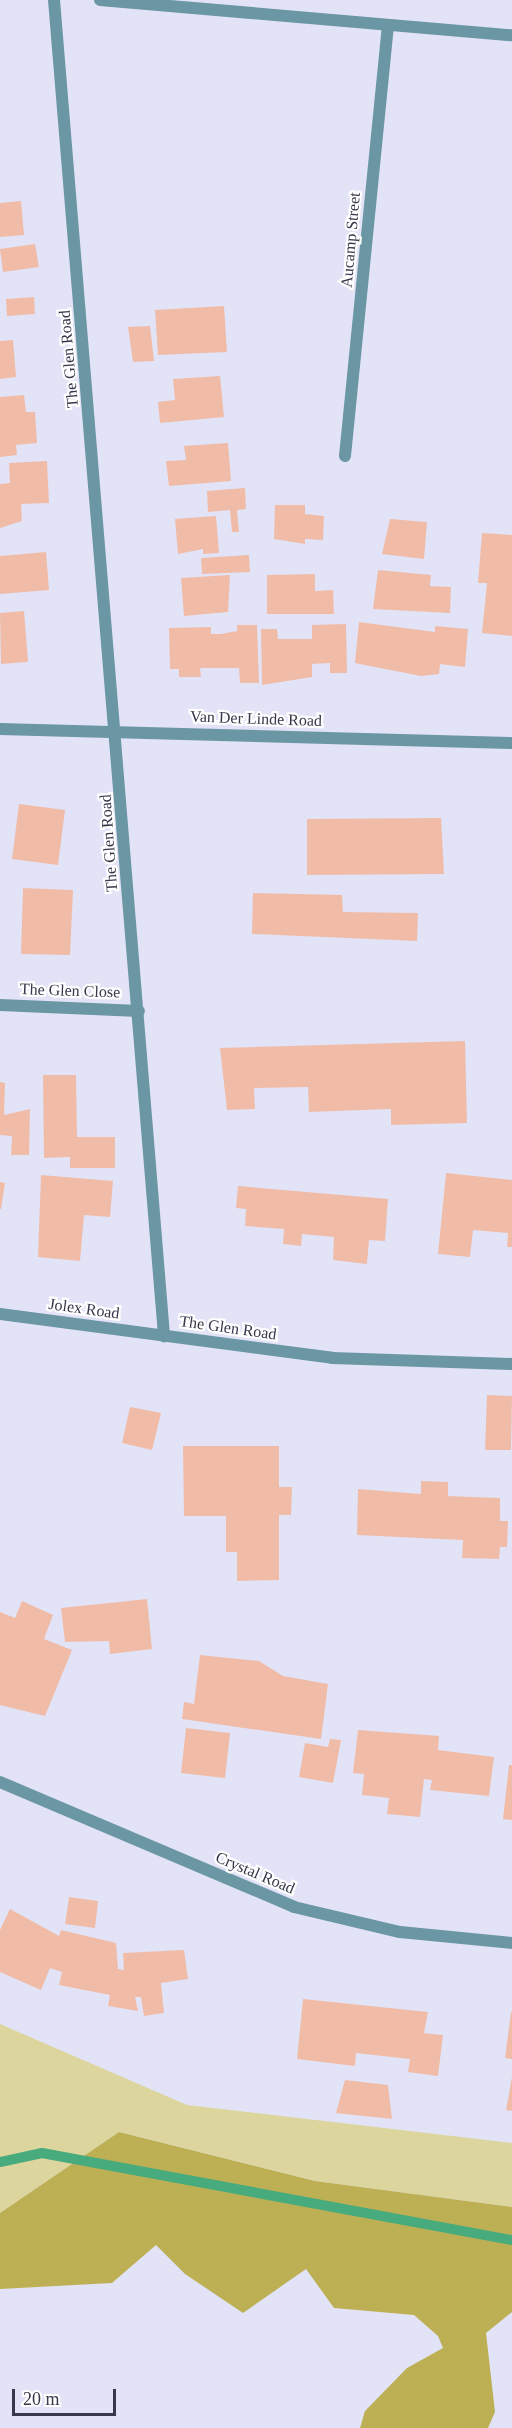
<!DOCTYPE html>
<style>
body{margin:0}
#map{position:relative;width:512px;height:2428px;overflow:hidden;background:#e2e3f7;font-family:"Times New Roman",serif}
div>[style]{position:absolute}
.green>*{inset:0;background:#dcd59d}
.forest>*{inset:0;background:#bdb054}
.stream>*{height:10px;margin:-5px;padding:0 5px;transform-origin:5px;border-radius:5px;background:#47ab7e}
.building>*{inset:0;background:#f0bca8}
.minor>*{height:12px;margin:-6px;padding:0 6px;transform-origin:6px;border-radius:6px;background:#6b96a4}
span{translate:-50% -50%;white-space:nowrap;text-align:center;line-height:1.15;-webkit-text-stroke:4.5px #fff;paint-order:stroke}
.street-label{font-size:16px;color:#36374a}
.scale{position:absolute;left:12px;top:2389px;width:104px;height:27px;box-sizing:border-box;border:3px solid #36374a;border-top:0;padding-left:8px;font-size:18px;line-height:21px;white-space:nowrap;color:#36374a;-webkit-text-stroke:4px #fff;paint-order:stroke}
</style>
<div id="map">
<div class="green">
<i style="clip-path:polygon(0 2024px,187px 2105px,512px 2143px,512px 2207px,315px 2181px,119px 2132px,0 2213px)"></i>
</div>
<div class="forest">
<i style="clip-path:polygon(119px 2132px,315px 2181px,512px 2207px,512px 2312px,486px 2333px,495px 2412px,488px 2428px,360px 2428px,365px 2411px,407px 2368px,443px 2348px,438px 2336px,414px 2315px,334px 2308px,306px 2269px,243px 2313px,185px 2274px,156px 2245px,112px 2283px,0 2289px,0 2213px)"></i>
</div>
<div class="stream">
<i style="left:0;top:2162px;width:43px;rotate:-12.1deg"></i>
<i style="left:42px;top:2153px;width:478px;rotate:10.5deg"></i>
</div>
<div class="building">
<i style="clip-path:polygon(21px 201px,24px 235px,0 237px,0 203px)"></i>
<i style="clip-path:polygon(35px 244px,39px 267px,3px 272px,0 249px)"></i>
<i style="clip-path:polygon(34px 297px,35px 314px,7px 316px,6px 299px)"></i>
<i style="clip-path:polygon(224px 306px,227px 352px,158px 355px,155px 310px)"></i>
<i style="clip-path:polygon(150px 326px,154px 361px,133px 362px,128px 327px)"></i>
<i style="clip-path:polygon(13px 340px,16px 377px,0 379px,0 341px)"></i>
<i style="clip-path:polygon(220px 376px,224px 417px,160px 423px,158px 402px,175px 400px,173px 379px)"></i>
<i style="clip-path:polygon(24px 395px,26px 412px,35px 412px,37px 443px,16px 445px,17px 455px,0 457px,0 397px)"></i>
<i style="clip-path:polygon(228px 443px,231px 481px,169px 486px,166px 461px,186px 460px,184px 446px)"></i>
<i style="clip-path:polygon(47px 461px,49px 503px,21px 504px,22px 521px,0 528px,0 484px,10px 483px,9px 463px)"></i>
<i style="clip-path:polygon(245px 488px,246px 509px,237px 510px,239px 532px,232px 532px,230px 510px,208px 512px,207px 491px)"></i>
<i style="clip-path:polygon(275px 505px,305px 505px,305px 514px,324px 516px,323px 540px,305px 539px,305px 544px,274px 539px)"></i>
<i style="clip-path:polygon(216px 516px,219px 553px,203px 554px,203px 549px,178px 554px,175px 519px)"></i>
<i style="clip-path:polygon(390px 519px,427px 522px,424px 559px,382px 554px)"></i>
<i style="clip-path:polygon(482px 533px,512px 535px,512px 636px,482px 633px,487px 583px,478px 583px)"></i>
<i style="clip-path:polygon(46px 552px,49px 590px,0 594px,0 556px)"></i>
<i style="clip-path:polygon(249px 555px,250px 572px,202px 574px,201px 558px)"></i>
<i style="clip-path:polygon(378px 570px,431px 575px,430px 586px,451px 587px,450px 613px,373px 609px)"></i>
<i style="clip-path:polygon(315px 574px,315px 591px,333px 590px,334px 614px,267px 614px,267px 575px)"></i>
<i style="clip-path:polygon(230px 575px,228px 612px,184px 616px,181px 578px)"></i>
<i style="clip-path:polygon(24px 611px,28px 662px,1px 664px,0 613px)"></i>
<i style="clip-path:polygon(359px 622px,435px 632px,435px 626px,468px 629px,465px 667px,440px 664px,439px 674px,421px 676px,355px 663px)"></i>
<i style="clip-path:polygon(346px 624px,347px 673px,330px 673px,330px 663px,312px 664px,312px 677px,262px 685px,261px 629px,277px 629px,278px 639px,312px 639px,312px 625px)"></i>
<i style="clip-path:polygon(237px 625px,257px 625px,259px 683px,240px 683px,239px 668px,200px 668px,201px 677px,179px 677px,179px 669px,170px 669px,169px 628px,211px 627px,211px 634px,221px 634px,237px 631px)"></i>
<i style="clip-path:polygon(19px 804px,65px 810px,58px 865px,12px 859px)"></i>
<i style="clip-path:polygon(441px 818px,444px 874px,307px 875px,307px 819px)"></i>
<i style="clip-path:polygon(23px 888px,73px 890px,70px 955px,21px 954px)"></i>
<i style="clip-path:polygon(253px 893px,342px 895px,343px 912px,418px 913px,417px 941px,252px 934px)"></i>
<i style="clip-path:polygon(465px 1041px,467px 1123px,391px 1125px,391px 1109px,309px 1112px,308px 1087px,254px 1088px,255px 1109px,227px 1110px,220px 1048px)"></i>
<i style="clip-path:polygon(43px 1075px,76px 1075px,77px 1137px,115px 1137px,115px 1168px,70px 1168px,70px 1157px,44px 1158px)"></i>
<i style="clip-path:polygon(0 1082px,5px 1083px,4px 1115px,30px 1109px,29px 1155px,11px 1155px,12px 1136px,0 1135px)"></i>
<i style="clip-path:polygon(446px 1173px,512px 1180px,512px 1247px,507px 1247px,508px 1233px,473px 1230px,470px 1257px,438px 1254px)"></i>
<i style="clip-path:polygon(41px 1175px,113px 1181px,110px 1217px,84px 1215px,80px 1261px,38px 1257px)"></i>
<i style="clip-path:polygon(0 1182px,5px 1183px,1px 1209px,0 1209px)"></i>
<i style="clip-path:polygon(238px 1186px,388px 1199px,385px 1241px,369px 1240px,367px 1264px,333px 1260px,334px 1237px,302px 1234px,301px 1246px,283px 1244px,284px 1229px,245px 1226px,246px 1209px,236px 1208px)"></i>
<i style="clip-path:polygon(487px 1395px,512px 1396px,511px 1450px,485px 1450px)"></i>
<i style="clip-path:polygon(130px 1407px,161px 1413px,152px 1450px,122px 1443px)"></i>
<i style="clip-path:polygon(183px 1446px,279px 1446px,279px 1487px,292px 1487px,291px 1515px,279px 1515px,279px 1580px,237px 1581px,237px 1552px,226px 1552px,226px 1516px,184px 1516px)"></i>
<i style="clip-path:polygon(421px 1481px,448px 1482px,448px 1496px,500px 1498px,500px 1521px,508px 1521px,507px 1547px,500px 1547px,499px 1559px,462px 1558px,463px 1540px,357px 1535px,358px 1489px,421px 1494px)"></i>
<i style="clip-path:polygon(147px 1599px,152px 1649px,110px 1654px,109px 1641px,65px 1642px,61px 1608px)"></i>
<i style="clip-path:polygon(22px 1601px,53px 1615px,44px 1639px,72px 1650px,45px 1716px,0 1705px,0 1612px,15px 1618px)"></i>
<i style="clip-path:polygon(200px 1655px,259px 1661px,283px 1676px,328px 1684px,321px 1739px,182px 1719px,184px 1702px,194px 1704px)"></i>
<i style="clip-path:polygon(186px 1728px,230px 1733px,225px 1778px,181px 1773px)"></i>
<i style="clip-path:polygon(358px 1730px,439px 1736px,438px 1750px,494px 1757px,489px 1796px,430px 1790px,432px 1780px,424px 1779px,420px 1817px,387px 1814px,389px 1798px,362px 1795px,364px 1774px,353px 1773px)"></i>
<i style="clip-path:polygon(330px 1739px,341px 1740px,333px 1783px,299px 1777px,305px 1743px,328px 1747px)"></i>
<i style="clip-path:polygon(509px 1765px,512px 1765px,512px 1820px,503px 1819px)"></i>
<i style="clip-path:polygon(69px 1897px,98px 1901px,95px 1928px,65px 1924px)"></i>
<i style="clip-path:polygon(10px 1909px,59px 1936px,61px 1930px,116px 1943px,118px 1969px,124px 1970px,123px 1953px,184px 1950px,188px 1979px,161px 1983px,164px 2013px,144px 2016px,141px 1997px,135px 1997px,138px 2011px,108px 2006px,110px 1995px,59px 1985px,62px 1972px,50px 1968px,41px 1990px,0 1972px,0 1930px)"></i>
<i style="clip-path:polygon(303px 1999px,428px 2012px,424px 2033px,443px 2035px,438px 2076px,408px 2072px,410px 2059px,356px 2053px,355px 2066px,297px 2059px)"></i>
<i style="clip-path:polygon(511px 2012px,512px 2012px,512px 2059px,505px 2058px)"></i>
<i style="clip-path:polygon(512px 2077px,512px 2111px,506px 2110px)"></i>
<i style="clip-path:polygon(345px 2080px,388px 2085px,392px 2119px,336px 2113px)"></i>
</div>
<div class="minor">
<i style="left:54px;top:0;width:1341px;rotate:85.29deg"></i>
<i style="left:100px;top:0;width:413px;rotate:4.9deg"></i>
<i style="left:345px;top:456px;width:430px;rotate:-84.3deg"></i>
<i style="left:0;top:729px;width:512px;rotate:1.57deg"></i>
<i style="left:0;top:1005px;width:139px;rotate:2.5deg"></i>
<i style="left:0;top:1314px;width:335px;rotate:7.5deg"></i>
<i style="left:332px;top:1358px;width:180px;rotate:1.9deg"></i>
<i style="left:0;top:1782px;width:319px;rotate:23deg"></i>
<i style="left:294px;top:1907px;width:109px;rotate:13.3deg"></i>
<i style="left:400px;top:1932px;width:113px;rotate:5.6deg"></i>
</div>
<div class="street-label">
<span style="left:351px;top:240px;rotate:-85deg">Aucamp Street</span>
<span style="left:69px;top:359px;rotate:-95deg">The Glen Road</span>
<span style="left:256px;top:719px;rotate:2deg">Van Der Linde Road</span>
<span style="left:109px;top:843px;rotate:-94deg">The Glen Road</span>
<span style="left:70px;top:991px;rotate:2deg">The Glen Close</span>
<span style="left:84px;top:1309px;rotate:8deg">Jolex Road</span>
<span style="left:228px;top:1328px;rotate:8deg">The Glen Road</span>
<span style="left:255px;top:1873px;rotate:23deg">Crystal Road</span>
</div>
<div class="scale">20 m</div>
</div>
